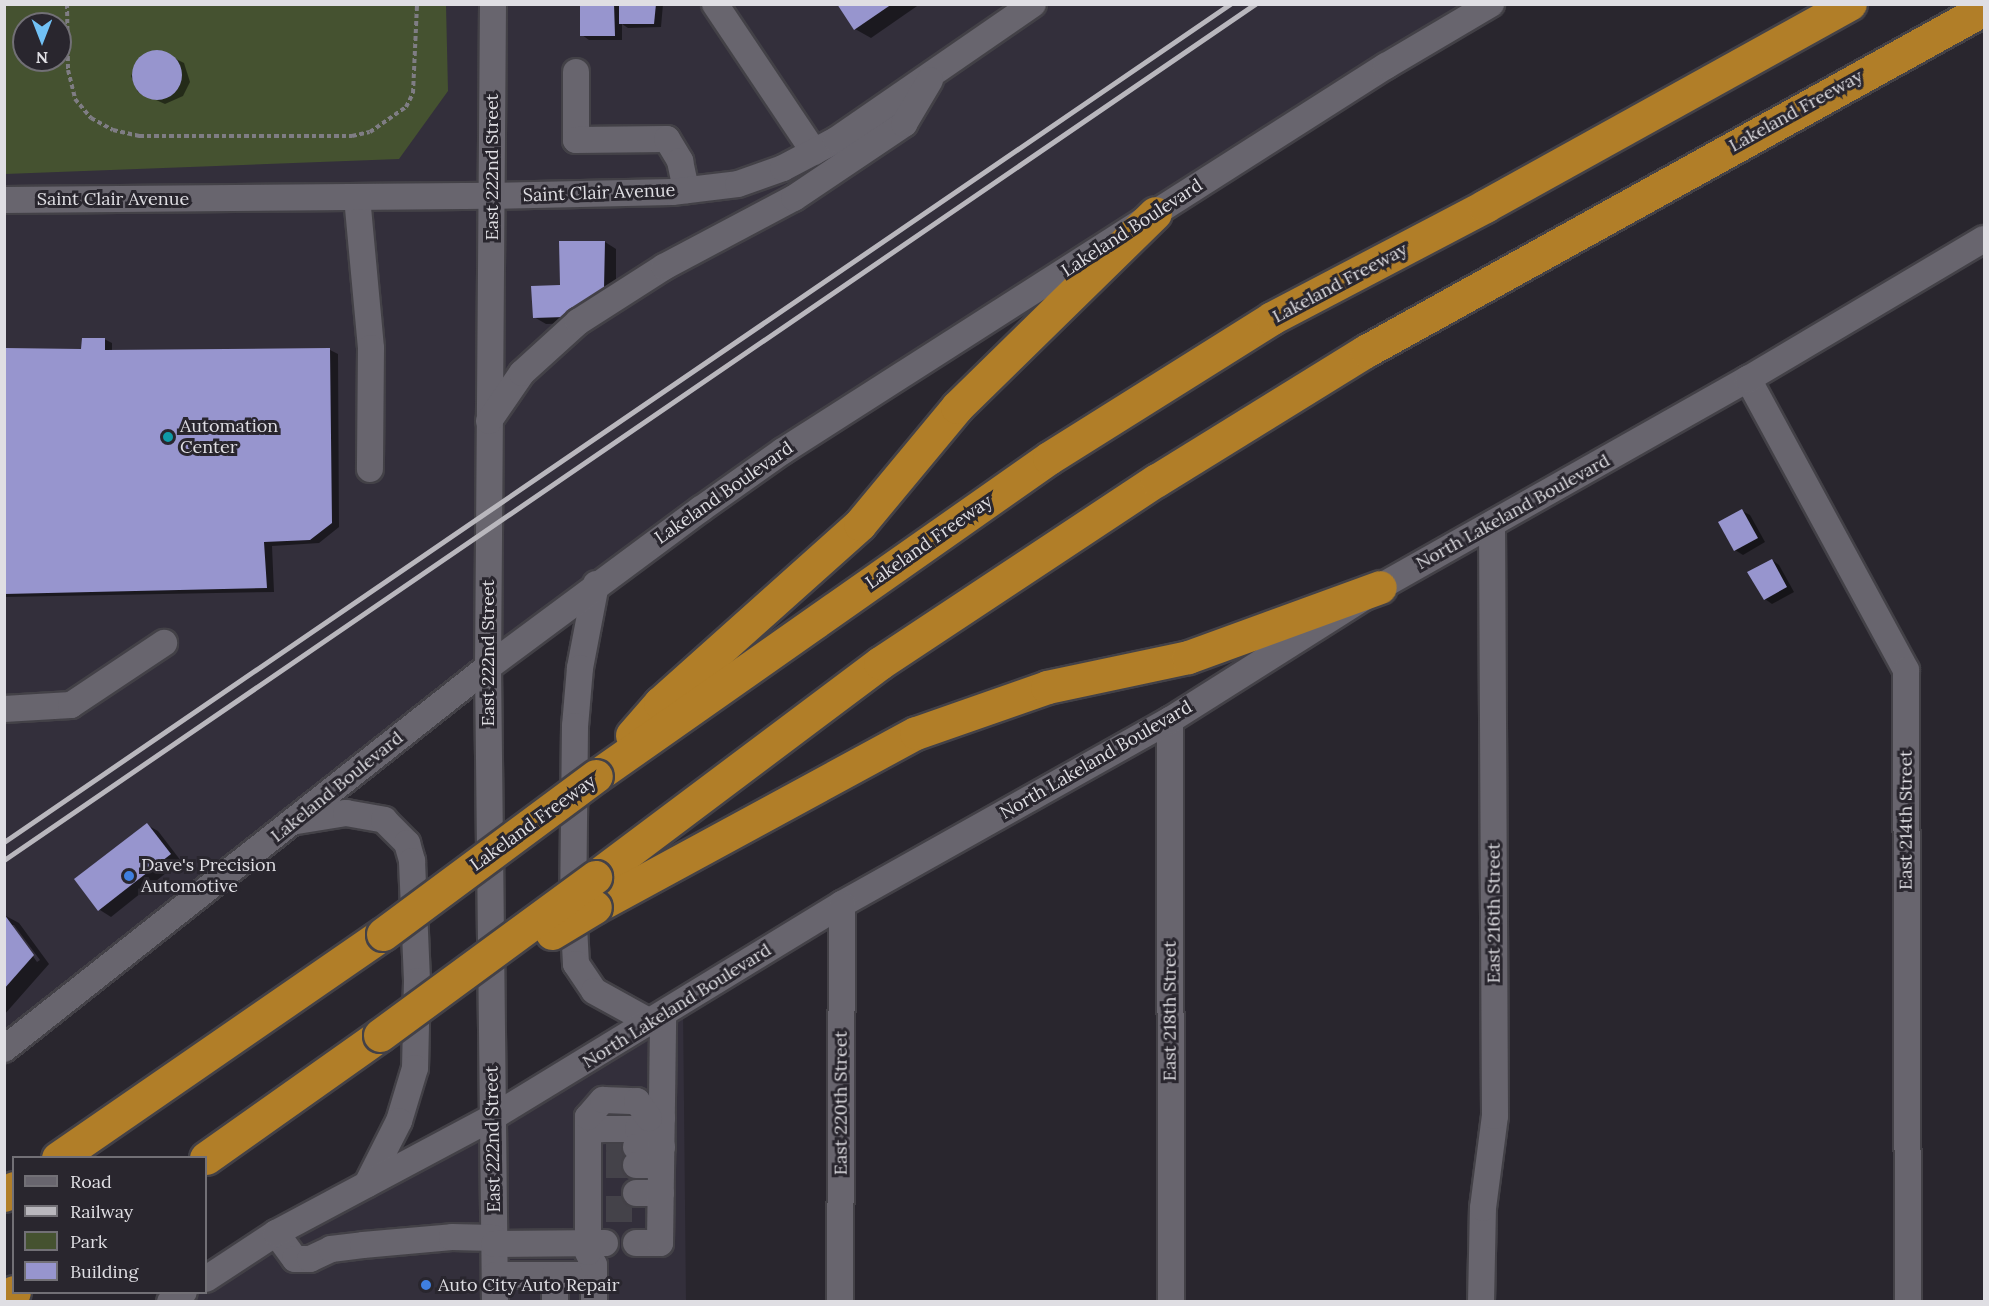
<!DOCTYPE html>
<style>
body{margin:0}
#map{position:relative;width:1989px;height:1306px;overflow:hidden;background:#29262e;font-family:Lora,serif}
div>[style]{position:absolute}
.built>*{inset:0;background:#332f3b}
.green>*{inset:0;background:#455230}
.shadow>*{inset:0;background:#0007}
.building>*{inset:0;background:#9795ce}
.round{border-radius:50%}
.minor-tunnel>*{height:26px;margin-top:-13px;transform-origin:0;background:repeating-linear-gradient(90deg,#444249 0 26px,transparent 0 39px)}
.path>*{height:4px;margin-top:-2px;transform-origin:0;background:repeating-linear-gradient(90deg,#7f7d84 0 4.5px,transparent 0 7.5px)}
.roads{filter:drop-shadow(2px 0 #434147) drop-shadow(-2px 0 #434147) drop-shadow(0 2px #434147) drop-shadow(0 -2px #434147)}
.minor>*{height:26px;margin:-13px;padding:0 13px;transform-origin:13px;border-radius:13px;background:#68656e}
.highway>*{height:33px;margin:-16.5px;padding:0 16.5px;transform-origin:16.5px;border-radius:16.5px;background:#b17e28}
.rail>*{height:4.5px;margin:-2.25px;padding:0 2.25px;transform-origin:2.25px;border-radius:2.25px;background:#b9b7bd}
.bridges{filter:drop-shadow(2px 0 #434147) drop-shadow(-2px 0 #434147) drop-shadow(0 2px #434147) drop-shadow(0 -2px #434147)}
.highway-bridge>*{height:33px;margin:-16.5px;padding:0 16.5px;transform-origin:16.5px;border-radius:16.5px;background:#b17e28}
.dots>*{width:16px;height:16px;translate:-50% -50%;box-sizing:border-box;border:3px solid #29262e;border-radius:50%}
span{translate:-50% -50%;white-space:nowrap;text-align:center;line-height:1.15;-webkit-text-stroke:6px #29262e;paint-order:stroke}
.street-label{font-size:18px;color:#dfdee3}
.poi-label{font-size:18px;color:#dfdee3}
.left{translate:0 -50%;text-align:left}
.frame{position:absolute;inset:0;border:6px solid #dfdee3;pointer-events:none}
.legend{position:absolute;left:12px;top:1156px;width:195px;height:138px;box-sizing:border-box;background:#29262e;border:2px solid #727076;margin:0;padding:8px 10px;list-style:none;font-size:18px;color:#dfdee3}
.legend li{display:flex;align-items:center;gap:12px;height:30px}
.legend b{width:30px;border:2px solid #727076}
.north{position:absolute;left:12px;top:12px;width:60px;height:60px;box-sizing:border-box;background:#29262e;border:2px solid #727076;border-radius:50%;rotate:180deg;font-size:16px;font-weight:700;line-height:24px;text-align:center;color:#dfdee3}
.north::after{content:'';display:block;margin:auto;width:21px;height:27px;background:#71c1f5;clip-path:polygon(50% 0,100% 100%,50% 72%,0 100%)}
</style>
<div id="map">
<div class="built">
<i style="clip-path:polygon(evenodd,5px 5px,1491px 5px,783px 451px,5px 1049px,5px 5px,24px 24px,60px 24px,60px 60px,24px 60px,24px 24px)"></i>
<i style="clip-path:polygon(683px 1004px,686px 1301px,178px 1302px,184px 1293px,206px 1292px,206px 1279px)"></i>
</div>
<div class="green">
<i style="clip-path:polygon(evenodd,4px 5px,446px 5px,448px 91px,399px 159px,5px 174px,4px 5px,24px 24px,60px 24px,60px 60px,24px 60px,24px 24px)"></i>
</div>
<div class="shadow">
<i style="clip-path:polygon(582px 4px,663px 4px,661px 27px,628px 28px,622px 24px,622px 40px,589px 40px,582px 35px)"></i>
<i style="clip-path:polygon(838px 4px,920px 4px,871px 38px,855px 29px)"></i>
<i style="clip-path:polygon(158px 50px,184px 63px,190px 82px,183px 96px,165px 104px,138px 92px,131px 76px,140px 57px)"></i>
<i style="clip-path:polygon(605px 242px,616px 249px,616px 296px,578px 323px,546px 324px,534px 317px)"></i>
<i style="clip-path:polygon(104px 339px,112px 343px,112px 352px,330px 350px,338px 354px,339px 527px,319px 543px,272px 546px,274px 592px,4px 597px,4px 349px,83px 351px)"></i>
<i style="clip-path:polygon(1742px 511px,1750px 515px,1765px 542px,1743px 555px,1735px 550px,1720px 523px)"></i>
<i style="clip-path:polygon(1772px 560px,1779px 565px,1794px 592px,1772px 604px,1765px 599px)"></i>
<i style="clip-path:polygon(147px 825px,158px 831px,181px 861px,111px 917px,100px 910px,76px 879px)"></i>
<i style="clip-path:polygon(evenodd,4px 915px,19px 923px,49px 964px,4px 1015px,4px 915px,11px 925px,14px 925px,40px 960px,37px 962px,11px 925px)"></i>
</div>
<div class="building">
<i style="clip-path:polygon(580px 4px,614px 4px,615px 36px,580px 36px)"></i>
<i style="clip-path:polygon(619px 4px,656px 4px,654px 24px,619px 24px)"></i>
<i style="clip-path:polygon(837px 4px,892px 4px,854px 30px)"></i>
<i class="round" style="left:132px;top:50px;width:50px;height:50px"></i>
<i style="clip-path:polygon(559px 241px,605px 241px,604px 289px,565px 317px,533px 318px,531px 286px,560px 285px)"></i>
<i style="clip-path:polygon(82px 338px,105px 338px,105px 350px,330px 348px,332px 523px,310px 540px,264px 542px,267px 588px,4px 594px,4px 348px,81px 349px)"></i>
<i style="clip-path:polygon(1742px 509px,1758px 538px,1734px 551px,1718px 522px)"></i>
<i style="clip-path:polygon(1772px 559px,1787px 587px,1764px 600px,1747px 572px)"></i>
<i style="clip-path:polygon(147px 823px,171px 854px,98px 911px,74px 879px)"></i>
<i style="clip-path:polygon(4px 914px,34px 955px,4px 989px)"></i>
</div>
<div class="minor-tunnel">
<i style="left:606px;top:1148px;width:30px;rotate:-2deg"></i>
<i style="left:606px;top:1165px;width:30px"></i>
<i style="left:606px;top:1209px;width:30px"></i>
</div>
<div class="path">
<i style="left:67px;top:4px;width:66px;rotate:89.1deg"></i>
<i style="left:68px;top:70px;width:30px;rotate:76deg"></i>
<i style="left:75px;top:99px;width:25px;rotate:50deg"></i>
<i style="left:91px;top:118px;width:25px;rotate:29deg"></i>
<i style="left:113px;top:130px;width:27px;rotate:13deg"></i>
<i style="left:139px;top:136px;width:213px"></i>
<i style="left:352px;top:136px;width:18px;rotate:-13deg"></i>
<i style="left:370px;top:132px;width:44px;rotate:-34.8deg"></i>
<i style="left:406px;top:107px;width:16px;rotate:-63deg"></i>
<i style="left:413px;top:93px;width:89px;rotate:-87.4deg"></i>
</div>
<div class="roads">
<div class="minor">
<i style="left:493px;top:4px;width:663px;rotate:90.43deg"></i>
<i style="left:488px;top:667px;width:635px;rotate:89.37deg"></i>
<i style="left:715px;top:4px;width:178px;rotate:56.2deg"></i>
<i style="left:576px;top:72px;width:68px;rotate:90deg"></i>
<i style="left:576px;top:140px;width:91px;rotate:-0.6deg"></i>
<i style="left:667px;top:139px;width:26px;rotate:59deg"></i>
<i style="left:680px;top:161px;width:30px;rotate:78deg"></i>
<i style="left:357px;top:197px;width:152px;rotate:84.7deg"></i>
<i style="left:371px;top:348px;width:121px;rotate:90.5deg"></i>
<i style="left:4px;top:200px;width:489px;rotate:-0.5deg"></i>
<i style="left:493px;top:196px;width:179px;rotate:-1.3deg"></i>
<i style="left:672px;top:192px;width:66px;rotate:-6.9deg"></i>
<i style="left:738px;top:184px;width:48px;rotate:-19.6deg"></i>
<i style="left:783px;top:168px;width:60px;rotate:-27.8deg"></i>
<i style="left:836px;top:140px;width:239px;rotate:-34.6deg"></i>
<i style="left:1748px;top:379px;width:331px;rotate:61.5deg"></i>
<i style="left:1906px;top:670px;width:632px;rotate:89.82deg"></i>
<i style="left:489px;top:421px;width:58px;rotate:-55.5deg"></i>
<i style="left:522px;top:373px;width:76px;rotate:-42.3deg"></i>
<i style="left:578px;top:322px;width:102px;rotate:-32.6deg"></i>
<i style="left:664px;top:267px;width:147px;rotate:-28deg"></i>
<i style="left:794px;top:198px;width:133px;rotate:-33.9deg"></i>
<i style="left:904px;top:124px;width:51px;rotate:-59.4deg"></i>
<i style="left:596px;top:584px;width:86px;rotate:100.8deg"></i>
<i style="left:580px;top:668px;width:58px;rotate:94.9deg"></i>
<i style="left:575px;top:726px;width:181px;rotate:90.6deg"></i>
<i style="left:573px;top:907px;width:57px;rotate:87deg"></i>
<i style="left:576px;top:964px;width:32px;rotate:56deg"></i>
<i style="left:594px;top:991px;width:66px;rotate:28.9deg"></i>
<i style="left:4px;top:709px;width:67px;rotate:-3.4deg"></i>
<i style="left:71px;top:705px;width:112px;rotate:-33.7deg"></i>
<i style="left:1170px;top:720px;width:582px;rotate:89.9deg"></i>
<i style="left:297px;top:821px;width:50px;rotate:-9.3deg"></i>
<i style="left:346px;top:813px;width:39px;rotate:10deg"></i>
<i style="left:384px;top:820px;width:33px;rotate:45deg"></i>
<i style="left:407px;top:843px;width:19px;rotate:74deg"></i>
<i style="left:412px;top:861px;width:120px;rotate:87.6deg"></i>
<i style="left:417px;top:981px;width:87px;rotate:91.3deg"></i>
<i style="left:415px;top:1068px;width:55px;rotate:106.8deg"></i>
<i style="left:399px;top:1121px;width:71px;rotate:116.9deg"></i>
<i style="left:4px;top:1049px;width:617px;rotate:-38.28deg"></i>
<i style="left:488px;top:667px;width:265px;rotate:-36.6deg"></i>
<i style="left:701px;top:509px;width:100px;rotate:-35.3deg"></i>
<i style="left:783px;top:451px;width:442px;rotate:-32.6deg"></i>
<i style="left:1155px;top:213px;width:274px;rotate:-32.5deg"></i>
<i style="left:1386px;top:66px;width:122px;rotate:-30.6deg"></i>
<i style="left:588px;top:1117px;width:18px;rotate:43deg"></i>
<i style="left:601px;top:1129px;width:37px"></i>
<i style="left:638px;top:1129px;width:16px;rotate:-45deg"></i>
<i style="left:649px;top:1118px;width:13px"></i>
<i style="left:636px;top:1147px;width:26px"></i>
<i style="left:636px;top:1165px;width:25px"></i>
<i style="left:636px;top:1193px;width:25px"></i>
<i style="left:276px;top:1233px;width:32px;rotate:54deg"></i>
<i style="left:295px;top:1259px;width:15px"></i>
<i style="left:310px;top:1259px;width:23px;rotate:-25deg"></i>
<i style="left:331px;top:1249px;width:32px;rotate:-7deg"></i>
<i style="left:363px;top:1245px;width:89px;rotate:-5.1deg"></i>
<i style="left:452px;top:1237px;width:42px;rotate:1.4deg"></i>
<i style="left:636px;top:1243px;width:24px"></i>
<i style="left:660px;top:1243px;width:227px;rotate:-89.2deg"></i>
<i style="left:494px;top:1244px;width:111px;rotate:-0.5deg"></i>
<i style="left:495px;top:1275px;width:99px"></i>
<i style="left:555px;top:1275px;width:27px;rotate:90deg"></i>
<i style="left:206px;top:1279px;width:84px;rotate:-33.3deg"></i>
<i style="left:276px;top:1233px;width:246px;rotate:-28.1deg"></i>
<i style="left:493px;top:1117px;width:409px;rotate:-31.4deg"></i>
<i style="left:842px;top:904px;width:376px;rotate:-29.3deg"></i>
<i style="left:1170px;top:720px;width:249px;rotate:-32.3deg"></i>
<i style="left:1380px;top:587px;width:423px;rotate:-29.5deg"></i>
<i style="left:1748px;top:379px;width:274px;rotate:-30.7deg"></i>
<i style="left:170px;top:1302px;width:17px;rotate:-36deg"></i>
<i style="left:594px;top:1302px;width:37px;rotate:-90deg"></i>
<i style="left:594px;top:1265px;width:14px;rotate:-115deg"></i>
<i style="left:588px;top:1252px;width:135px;rotate:-90deg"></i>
<i style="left:588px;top:1117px;width:23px;rotate:-49deg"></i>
<i style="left:603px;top:1100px;width:34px;rotate:2deg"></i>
<i style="left:637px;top:1101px;width:21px;rotate:55deg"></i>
<i style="left:840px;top:1302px;width:398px;rotate:-89.7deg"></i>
<i style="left:1481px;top:1302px;width:94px;rotate:-88.8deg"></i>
<i style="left:1483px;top:1208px;width:93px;rotate:-82.6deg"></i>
<i style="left:1495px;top:1116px;width:592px;rotate:-90.29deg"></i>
</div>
<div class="highway">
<i style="left:632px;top:735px;width:43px;rotate:-48.8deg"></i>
<i style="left:660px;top:703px;width:268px;rotate:-41.8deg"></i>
<i style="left:860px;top:524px;width:152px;rotate:-50.3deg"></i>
<i style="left:957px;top:407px;width:277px;rotate:-44.4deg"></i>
<i style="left:596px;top:776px;width:553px;rotate:-35.07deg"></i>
<i style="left:1049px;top:458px;width:263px;rotate:-32.1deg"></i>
<i style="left:1272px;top:318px;width:241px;rotate:-27.7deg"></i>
<i style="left:1485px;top:206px;width:417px;rotate:-29deg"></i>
<i style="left:595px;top:877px;width:356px;rotate:-36.9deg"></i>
<i style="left:880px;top:663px;width:332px;rotate:-33.5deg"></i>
<i style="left:1157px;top:480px;width:246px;rotate:-31.7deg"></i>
<i style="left:1366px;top:351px;width:706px;rotate:-28.96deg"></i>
<i style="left:595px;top:907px;width:365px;rotate:-28.5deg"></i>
<i style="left:916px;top:733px;width:139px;rotate:-19.3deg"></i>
<i style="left:1047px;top:687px;width:144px;rotate:-12deg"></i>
<i style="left:1188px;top:657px;width:204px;rotate:-20deg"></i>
<i style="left:58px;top:1158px;width:395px;rotate:-34.6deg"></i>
<i style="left:206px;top:1158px;width:213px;rotate:-35.3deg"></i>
<i style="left:4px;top:1195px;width:12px;rotate:-35deg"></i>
<i style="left:4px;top:1299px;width:12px;rotate:-35deg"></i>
</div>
</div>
<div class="rail">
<i style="left:4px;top:842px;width:1485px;rotate:-34.35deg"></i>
<i style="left:4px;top:860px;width:1516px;rotate:-34.38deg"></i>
</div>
<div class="bridges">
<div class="highway-bridge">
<i style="left:552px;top:933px;width:50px;rotate:-31.2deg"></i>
<i style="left:383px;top:934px;width:265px;rotate:-36.6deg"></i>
<i style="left:380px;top:1035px;width:267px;rotate:-36.3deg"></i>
</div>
</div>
<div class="dots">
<i style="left:168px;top:437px;background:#0f9aa8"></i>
<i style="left:129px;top:876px;background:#3f7fe0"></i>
<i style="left:426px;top:1285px;background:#3f7fe0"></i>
</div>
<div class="street-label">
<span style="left:1796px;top:111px;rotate:-29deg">Lakeland Freeway</span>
<span style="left:492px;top:167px;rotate:-90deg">East 222nd Street</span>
<span style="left:599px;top:193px;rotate:-2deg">Saint Clair Avenue</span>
<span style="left:113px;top:199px">Saint Clair Avenue</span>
<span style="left:1132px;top:228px;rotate:-33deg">Lakeland Boulevard</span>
<span style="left:1340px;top:283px;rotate:-28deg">Lakeland Freeway</span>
<span style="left:724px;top:493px;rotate:-35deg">Lakeland Boulevard</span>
<span style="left:1513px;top:512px;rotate:-29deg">North Lakeland Boulevard</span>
<span style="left:929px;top:542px;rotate:-35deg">Lakeland Freeway</span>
<span style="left:488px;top:653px;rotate:-90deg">East 222nd Street</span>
<span style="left:1096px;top:760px;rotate:-30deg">North Lakeland Boulevard</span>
<span style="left:337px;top:787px;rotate:-39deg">Lakeland Boulevard</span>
<span style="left:1906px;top:820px;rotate:-90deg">East 214th Street</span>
<span style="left:533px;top:823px;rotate:-36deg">Lakeland Freeway</span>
<span style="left:1494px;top:913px;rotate:-90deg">East 216th Street</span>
<span style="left:677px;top:1006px;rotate:-32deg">North Lakeland Boulevard</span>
<span style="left:1170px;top:1011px;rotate:-90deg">East 218th Street</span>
<span style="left:841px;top:1103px;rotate:-90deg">East 220th Street</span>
<span style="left:493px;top:1139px;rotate:-91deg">East 222nd Street</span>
</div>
<div class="poi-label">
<span class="left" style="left:180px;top:437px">Automation<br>Center</span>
<span class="left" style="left:141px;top:876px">Dave's Precision<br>Automotive</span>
<span class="left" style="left:438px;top:1285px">Auto City Auto Repair</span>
</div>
<div class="frame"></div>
<ul class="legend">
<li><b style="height:8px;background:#68656e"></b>Road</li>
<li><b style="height:8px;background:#b9b7bd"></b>Railway</li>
<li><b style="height:16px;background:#455230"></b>Park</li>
<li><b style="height:16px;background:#9795ce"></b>Building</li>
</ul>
<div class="north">N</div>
</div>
